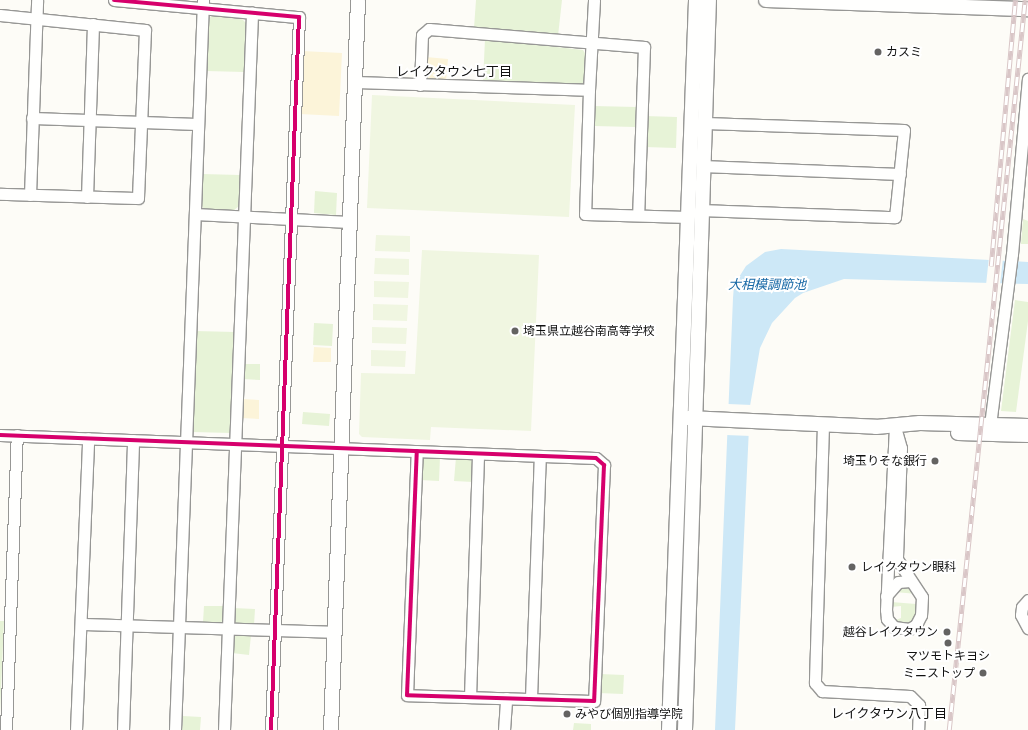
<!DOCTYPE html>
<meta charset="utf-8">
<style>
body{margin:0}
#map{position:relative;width:1028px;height:730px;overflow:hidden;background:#fdfcf7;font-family:Lora,"Noto Sans JP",serif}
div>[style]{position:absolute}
.green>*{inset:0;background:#e7f3d7}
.sand>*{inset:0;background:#fcf4d9}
.pitch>*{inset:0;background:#f0f6e1}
.water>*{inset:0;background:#cde8f7}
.pier>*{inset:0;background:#fdfcf7}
.roads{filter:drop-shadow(1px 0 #979795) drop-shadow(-1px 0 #979795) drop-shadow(0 1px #979795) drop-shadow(0 -1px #979795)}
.minor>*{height:11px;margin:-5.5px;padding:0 5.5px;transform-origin:5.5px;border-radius:5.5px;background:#fffffe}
.tertiary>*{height:14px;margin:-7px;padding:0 7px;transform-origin:7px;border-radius:7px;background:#fffffe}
.rail>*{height:4.5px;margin-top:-2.25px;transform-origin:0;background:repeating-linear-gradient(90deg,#fff 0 9px,#d9c6c7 0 18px);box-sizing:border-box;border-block:1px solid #d9c6c7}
.cycleway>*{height:4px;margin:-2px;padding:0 2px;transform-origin:2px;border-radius:2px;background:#d6006c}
.dots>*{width:11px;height:11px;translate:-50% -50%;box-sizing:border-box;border:2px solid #fff;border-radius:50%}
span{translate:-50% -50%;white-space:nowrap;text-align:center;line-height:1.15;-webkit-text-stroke:4px #fff;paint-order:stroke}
.poi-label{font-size:12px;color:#111}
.left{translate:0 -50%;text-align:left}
.right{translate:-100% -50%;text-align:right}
.neighbourhood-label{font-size:13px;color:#111}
.water-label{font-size:13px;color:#1768a6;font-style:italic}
</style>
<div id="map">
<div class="green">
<i style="clip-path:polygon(476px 0,562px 0,558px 36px,474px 28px)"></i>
<i style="clip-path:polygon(213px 15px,241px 18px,246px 23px,244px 72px,206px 71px,208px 19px)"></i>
<i style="clip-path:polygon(485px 39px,583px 50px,586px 55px,585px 82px,581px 85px,483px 82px)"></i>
<i style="clip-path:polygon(594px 106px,636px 107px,635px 127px,594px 126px)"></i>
<i style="clip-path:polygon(645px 116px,677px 117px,676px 148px,645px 147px)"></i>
<i style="clip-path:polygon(202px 174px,240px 175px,239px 206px,233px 211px,205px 210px,201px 205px)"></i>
<i style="clip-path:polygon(315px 191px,337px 193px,336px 215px,314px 213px)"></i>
<i style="clip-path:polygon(1023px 219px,1028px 221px,1028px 244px,1021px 244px)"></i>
<i style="clip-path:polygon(1015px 300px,1028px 302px,1028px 321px,1016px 412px,1001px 411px)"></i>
<i style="clip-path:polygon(314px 323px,333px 324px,332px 346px,313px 345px)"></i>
<i style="clip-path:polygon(195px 331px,235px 332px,232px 433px,192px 432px)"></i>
<i style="clip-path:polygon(243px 364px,260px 364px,260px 380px,242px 379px)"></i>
<i style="clip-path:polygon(303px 412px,330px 414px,329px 426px,302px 424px)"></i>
<i style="clip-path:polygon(425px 456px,440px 457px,439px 481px,420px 480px,420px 461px)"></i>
<i style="clip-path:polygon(456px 457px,468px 458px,474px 463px,473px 482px,454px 481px)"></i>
<i style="clip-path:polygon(906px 586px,913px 590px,917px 594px,895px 592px)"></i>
<i style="clip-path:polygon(891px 602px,916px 604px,916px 618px,910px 624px,893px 621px,901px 618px,901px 606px,891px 607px)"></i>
<i style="clip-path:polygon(204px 606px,225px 606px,224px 620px,220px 623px,203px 622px)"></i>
<i style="clip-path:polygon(233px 608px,255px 609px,254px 625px,237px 625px,233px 619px)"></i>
<i style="clip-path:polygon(0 621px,4px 621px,0 713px)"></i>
<i style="clip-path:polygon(238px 634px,251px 635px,249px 655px,232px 653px,234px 637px)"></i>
<i style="clip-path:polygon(600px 674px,624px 675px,623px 694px,598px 693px)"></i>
<i style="clip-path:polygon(183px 716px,201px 717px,200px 730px,182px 730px)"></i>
<i style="clip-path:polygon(574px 723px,591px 724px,591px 730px,573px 730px)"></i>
</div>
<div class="sand">
<i style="clip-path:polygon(302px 51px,342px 53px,339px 116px,300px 114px)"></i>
<i style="clip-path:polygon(426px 57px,448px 59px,446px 81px,429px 80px,425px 75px)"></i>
<i style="clip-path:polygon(314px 347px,331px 348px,331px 362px,313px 362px)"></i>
<i style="clip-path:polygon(242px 399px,259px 400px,259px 419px,241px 418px)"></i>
</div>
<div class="pitch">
<i style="clip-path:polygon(372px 95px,575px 105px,569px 217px,367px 208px)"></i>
<i style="clip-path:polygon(376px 235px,410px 236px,410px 252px,375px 251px)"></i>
<i style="clip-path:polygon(422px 250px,539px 255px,531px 431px,431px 427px,430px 440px,362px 437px,359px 434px,361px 373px,415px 374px)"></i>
<i style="clip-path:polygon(375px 258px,409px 259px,409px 275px,374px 274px)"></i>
<i style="clip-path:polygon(374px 281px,409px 282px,408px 298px,374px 297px)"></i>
<i style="clip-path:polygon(373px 304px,408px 305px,407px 321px,373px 320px)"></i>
<i style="clip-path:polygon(372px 327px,407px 328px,406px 344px,372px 343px)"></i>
<i style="clip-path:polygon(371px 350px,406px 351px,405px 367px,371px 366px)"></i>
</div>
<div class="water">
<i style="clip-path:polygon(781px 249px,1028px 262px,1028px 284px,844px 279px,803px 293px,795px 298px,772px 323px,760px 348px,750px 406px,735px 730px,715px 730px,733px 298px,734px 285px,746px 266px,765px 252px)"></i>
</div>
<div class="pier">
<i style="clip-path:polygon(989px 257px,1003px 258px,1000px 285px,986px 285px)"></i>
<i style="clip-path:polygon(728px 404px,752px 405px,751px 436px,726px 435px)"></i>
</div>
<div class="roads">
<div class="minor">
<i style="left:114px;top:0;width:186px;rotate:5.3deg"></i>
<i style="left:299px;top:17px;width:714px;rotate:92.25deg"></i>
<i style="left:0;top:15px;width:146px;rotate:5.9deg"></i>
<i style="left:145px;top:30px;width:168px;rotate:92.4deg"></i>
<i style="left:138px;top:198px;width:138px;rotate:-178.3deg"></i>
<i style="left:354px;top:82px;width:235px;rotate:1.9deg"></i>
<i style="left:589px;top:90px;width:124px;rotate:91.8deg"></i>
<i style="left:585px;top:214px;width:103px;rotate:1.7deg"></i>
<i style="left:420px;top:85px;width:50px;rotate:-87.7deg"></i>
<i style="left:422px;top:35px;width:9px;rotate:-41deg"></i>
<i style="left:429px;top:29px;width:216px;rotate:4.8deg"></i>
<i style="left:644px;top:47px;width:168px;rotate:92deg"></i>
<i style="left:589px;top:90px;width:90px;rotate:-86.8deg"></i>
<i style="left:32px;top:118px;width:166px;rotate:2.1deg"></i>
<i style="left:702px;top:166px;width:198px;rotate:2.3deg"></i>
<i style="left:30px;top:195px;width:195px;rotate:-87.9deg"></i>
<i style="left:87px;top:197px;width:173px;rotate:-88deg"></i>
<i style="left:700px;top:210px;width:195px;rotate:2.1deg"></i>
<i style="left:895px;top:217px;width:87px;rotate:-84.1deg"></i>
<i style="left:904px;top:130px;width:199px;rotate:-178deg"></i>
<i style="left:195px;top:214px;width:154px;rotate:3deg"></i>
<i style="left:823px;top:425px;width:258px;rotate:91.8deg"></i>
<i style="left:815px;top:683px;width:11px;rotate:49deg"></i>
<i style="left:822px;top:691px;width:88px;rotate:3.3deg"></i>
<i style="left:910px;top:696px;width:13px;rotate:45deg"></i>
<i style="left:919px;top:705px;width:25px;rotate:92deg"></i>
<i style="left:895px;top:427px;width:22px;rotate:74deg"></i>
<i style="left:901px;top:448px;width:111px;rotate:92.1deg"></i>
<i style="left:897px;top:559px;width:45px;rotate:56.7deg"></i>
<i style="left:922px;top:597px;width:18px;rotate:93deg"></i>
<i style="left:921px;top:615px;width:11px;rotate:117deg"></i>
<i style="left:916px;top:625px;width:8px;rotate:150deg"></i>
<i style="left:909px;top:629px;width:15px;rotate:-172deg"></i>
<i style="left:894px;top:627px;width:11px;rotate:-131deg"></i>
<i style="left:887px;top:619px;width:9px;rotate:-96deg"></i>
<i style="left:886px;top:610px;width:183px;rotate:-87.2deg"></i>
<i style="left:989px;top:433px;width:180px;rotate:-82.7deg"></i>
<i style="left:1012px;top:254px;width:176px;rotate:-84.8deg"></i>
<i style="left:0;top:435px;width:596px;rotate:2.21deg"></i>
<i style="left:596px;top:458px;width:11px;rotate:41deg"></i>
<i style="left:604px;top:465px;width:236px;rotate:92.4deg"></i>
<i style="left:594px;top:701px;width:187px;rotate:-178.2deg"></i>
<i style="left:407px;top:695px;width:244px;rotate:-87.7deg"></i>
<i style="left:886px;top:596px;width:18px;rotate:-49deg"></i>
<i style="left:898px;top:582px;width:12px;rotate:-5deg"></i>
<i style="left:1028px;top:600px;width:9px;rotate:131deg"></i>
<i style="left:1022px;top:607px;width:8px;rotate:97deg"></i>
<i style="left:1021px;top:615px;width:15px;rotate:62deg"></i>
<i style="left:81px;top:624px;width:253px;rotate:1.8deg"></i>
<i style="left:470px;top:697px;width:243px;rotate:-88.1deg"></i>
<i style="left:531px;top:698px;width:242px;rotate:-87.9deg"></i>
<i style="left:6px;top:730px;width:295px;rotate:-87.9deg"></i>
<i style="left:76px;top:730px;width:292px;rotate:-87.6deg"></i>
<i style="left:123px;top:730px;width:290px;rotate:-88deg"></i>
<i style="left:175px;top:730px;width:731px;rotate:-87.8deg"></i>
<i style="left:224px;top:730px;width:718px;rotate:-87.76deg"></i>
<i style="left:504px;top:730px;width:32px;rotate:-86deg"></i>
</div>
<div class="tertiary">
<i style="left:766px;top:0;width:262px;rotate:2deg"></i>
<i style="left:688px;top:418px;width:188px;rotate:2.7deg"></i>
<i style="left:876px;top:427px;width:44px;rotate:-5.2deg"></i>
<i style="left:920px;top:423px;width:108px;rotate:1.6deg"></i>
<i style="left:958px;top:433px;width:70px;rotate:1.6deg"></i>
<i style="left:331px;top:730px;width:730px;rotate:-87.88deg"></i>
<i style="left:669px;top:730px;width:730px;rotate:-87.88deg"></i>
<i style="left:685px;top:730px;width:730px;rotate:-88.12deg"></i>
</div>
</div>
<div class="rail">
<i style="left:991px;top:266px;width:267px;rotate:-84.8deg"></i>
<i style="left:949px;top:730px;width:734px;rotate:-84.06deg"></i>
</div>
<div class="cycleway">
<i style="left:114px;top:0;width:186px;rotate:5.3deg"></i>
<i style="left:299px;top:17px;width:714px;rotate:92.25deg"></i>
<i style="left:0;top:435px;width:596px;rotate:2.21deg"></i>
<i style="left:596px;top:458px;width:11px;rotate:41deg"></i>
<i style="left:604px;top:465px;width:236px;rotate:92.4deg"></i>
<i style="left:594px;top:701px;width:187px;rotate:-178.2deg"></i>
<i style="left:407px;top:695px;width:244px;rotate:-87.7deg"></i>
</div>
<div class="dots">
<i style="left:878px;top:52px;background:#646362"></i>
<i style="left:515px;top:331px;background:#646362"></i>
<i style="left:935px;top:461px;background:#646362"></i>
<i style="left:852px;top:567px;background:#646362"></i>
<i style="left:947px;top:632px;background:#646362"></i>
<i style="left:948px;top:643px;background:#646362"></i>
<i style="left:983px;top:673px;background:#646362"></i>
<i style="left:567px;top:714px;background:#646362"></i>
</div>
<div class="poi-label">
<span class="left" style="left:886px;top:52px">カスミ</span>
<span class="left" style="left:523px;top:331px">埼玉県立越谷南高等学校</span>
<span class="right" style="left:927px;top:461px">埼玉りそな銀行</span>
<span class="left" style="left:861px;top:567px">レイクタウン眼科</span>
<span class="right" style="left:938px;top:632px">越谷レイクタウン</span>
<span style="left:948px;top:656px">マツモトキヨシ</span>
<span class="right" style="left:975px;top:673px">ミニストップ</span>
<span class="left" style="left:575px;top:714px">みやび個別指導学院</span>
</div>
<div class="neighbourhood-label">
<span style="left:454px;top:72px">レイクタウン七丁目</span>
<span style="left:889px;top:714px">レイクタウン八丁目</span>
</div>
<div class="water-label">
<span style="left:767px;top:285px">大相模調節池</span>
</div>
</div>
